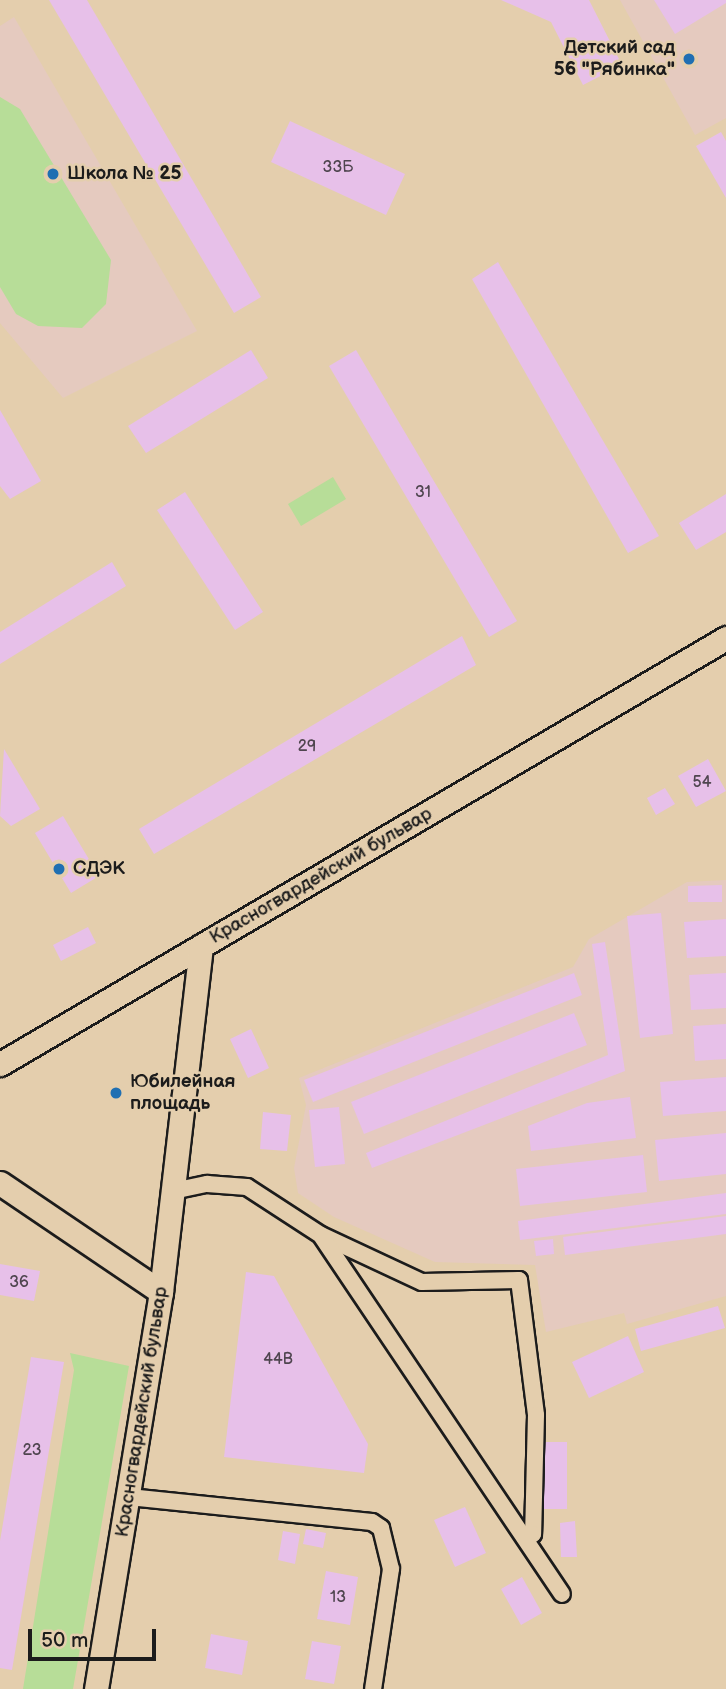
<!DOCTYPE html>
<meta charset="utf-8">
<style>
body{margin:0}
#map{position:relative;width:726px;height:1689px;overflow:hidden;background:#e4cead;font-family:"Balsamiq Sans",sans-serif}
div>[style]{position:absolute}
.built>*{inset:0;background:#e5cabf}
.green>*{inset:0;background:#b7dd98}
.building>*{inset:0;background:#e7c0e9}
.roads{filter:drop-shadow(2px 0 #1c1c1c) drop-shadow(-2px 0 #1c1c1c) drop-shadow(0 2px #1c1c1c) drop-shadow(0 -2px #1c1c1c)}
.street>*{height:16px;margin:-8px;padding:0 8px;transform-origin:8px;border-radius:8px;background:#e4cead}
.secondary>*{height:23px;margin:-11.5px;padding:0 11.5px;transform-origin:11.5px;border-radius:11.5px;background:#e4cead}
.dots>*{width:19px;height:19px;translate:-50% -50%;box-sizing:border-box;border:4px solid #e4cead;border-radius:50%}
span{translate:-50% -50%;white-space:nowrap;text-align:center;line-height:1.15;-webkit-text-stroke:5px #e4cead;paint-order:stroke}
.number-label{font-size:16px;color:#4f454f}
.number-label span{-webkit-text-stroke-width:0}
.poi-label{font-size:19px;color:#1c1c1c;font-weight:700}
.right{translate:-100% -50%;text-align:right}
.left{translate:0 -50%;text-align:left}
.street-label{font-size:19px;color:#1c1c1c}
.scale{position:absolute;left:28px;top:1629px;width:128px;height:32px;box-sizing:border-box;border:4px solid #1c1c1c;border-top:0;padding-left:9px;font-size:21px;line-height:24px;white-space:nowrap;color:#1c1c1c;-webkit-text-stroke:5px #e4cead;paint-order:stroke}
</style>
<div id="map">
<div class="built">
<i style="clip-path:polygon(620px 0,726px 0,726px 118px,695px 135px)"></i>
<i style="clip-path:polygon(14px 17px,197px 331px,63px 398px,0 323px,0 26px)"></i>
<i style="clip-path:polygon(726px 880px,726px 1296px,627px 1324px,624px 1313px,546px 1332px,535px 1265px,435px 1262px,334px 1217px,298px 1193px,294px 1168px,306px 1105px,299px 1078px,573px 967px,589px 939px,687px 882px)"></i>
</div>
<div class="green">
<i style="clip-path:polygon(0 97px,20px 109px,111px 260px,106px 304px,82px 328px,38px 326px,16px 314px,0 287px)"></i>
<i style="clip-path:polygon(333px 477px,346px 499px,301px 526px,288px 504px)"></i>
<i style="clip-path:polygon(70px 1353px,129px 1366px,73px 1689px,23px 1689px,74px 1370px)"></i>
</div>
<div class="building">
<i style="clip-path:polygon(49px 0,87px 0,261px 297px,234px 313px)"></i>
<i style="clip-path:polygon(501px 0,589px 0,622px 65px,583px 85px,551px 22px)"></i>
<i style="clip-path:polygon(654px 0,726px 0,726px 3px,675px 34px)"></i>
<i style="clip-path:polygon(290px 121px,405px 174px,386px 215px,271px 162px)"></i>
<i style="clip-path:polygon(721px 132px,726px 141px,726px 198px,696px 146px)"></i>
<i style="clip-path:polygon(498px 262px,659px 536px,628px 553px,472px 279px)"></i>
<i style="clip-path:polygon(251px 350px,268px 378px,146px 453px,128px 426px)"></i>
<i style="clip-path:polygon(356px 350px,517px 621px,489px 637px,329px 366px)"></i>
<i style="clip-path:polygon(0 410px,41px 481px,10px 499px,0 486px)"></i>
<i style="clip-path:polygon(185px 492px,263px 612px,235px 630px,157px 510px)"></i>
<i style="clip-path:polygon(726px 494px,726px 532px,696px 550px,679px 523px)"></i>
<i style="clip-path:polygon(112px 562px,126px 586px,0 664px,0 632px)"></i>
<i style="clip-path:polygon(462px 636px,476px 665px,154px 854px,139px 829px)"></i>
<i style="clip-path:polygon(4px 749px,40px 809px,11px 826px,0 816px)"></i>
<i style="clip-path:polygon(708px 759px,726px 791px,696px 807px,678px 776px)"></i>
<i style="clip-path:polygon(665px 788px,675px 804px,656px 815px,647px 798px)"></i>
<i style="clip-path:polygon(63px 816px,99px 876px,71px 893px,35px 833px)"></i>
<i style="clip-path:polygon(722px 885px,722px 902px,688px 902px,688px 886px)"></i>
<i style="clip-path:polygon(661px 913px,673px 1034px,640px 1038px,627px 916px)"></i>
<i style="clip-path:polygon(726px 919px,726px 956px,687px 958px,684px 922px)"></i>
<i style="clip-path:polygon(88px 927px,96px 943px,61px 961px,53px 945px)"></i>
<i style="clip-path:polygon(605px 942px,625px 1071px,372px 1168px,366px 1153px,608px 1055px,592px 944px)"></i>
<i style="clip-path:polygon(574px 973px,582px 995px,313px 1102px,304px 1080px)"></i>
<i style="clip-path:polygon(726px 973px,726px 1008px,691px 1010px,689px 975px)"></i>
<i style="clip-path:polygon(574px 1013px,587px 1045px,364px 1134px,351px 1102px)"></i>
<i style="clip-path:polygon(726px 1024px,726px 1059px,695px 1061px,693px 1026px)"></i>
<i style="clip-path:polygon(251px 1029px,269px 1068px,248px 1078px,230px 1039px)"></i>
<i style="clip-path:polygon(726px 1077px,726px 1111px,663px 1116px,660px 1082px)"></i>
<i style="clip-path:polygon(630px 1097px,636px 1138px,531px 1151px,528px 1126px,587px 1103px)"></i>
<i style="clip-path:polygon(339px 1107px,345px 1164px,315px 1167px,309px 1110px)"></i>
<i style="clip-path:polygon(263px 1112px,291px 1115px,287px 1151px,260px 1149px)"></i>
<i style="clip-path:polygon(726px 1133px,726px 1174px,659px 1181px,655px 1140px)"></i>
<i style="clip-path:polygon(643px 1155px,647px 1192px,520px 1206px,516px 1169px)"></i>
<i style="clip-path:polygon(726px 1193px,726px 1214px,520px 1240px,518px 1221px)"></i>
<i style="clip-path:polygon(726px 1216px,726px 1234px,565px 1255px,563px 1237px)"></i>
<i style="clip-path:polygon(553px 1239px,554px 1254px,536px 1256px,534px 1241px)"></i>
<i style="clip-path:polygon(0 1264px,40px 1271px,34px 1301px,0 1295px)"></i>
<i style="clip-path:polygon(246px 1272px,274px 1276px,368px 1444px,364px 1473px,224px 1457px)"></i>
<i style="clip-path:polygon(718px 1306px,725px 1328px,641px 1351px,635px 1329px)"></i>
<i style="clip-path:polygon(628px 1336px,644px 1372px,589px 1398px,572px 1362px)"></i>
<i style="clip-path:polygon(31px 1357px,64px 1362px,12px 1670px,0 1668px,0 1541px)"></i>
<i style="clip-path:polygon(542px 1442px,567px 1442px,567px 1509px,542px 1509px)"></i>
<i style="clip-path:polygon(465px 1507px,486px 1553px,455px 1567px,434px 1520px)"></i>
<i style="clip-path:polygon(575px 1521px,577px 1557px,561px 1557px,560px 1523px)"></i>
<i style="clip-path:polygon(306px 1529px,326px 1533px,323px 1548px,303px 1544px)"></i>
<i style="clip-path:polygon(283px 1531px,300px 1534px,295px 1564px,278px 1560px)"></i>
<i style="clip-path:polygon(326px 1571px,358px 1577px,350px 1625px,317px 1619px)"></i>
<i style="clip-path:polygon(522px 1577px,542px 1613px,521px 1625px,501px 1589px)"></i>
<i style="clip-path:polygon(211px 1634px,248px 1641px,242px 1675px,205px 1668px)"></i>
<i style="clip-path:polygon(312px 1641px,341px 1646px,334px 1684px,305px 1679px)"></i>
</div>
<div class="roads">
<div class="street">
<i style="left:173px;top:1191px;width:35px;rotate:-12deg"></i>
<i style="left:207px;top:1184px;width:40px;rotate:4.3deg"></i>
<i style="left:247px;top:1187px;width:88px;rotate:33deg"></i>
<i style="left:321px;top:1235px;width:111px;rotate:25deg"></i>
<i style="left:422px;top:1282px;width:97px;rotate:-1.2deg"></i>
<i style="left:519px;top:1280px;width:136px;rotate:82.8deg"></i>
<i style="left:536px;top:1415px;width:119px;rotate:91.4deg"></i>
<i style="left:533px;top:1534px;width:9px;rotate:153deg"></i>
<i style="left:322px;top:1237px;width:430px;rotate:56.1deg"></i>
<i style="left:129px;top:1497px;width:244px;rotate:5.9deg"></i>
<i style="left:372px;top:1522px;width:11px;rotate:34deg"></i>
<i style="left:381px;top:1528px;width:42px;rotate:76.3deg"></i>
<i style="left:391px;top:1569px;width:121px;rotate:98.5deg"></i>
</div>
<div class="secondary">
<i style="left:0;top:1064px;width:842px;rotate:-30.4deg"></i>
<i style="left:0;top:1183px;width:194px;rotate:34.1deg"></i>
<i style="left:96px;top:1689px;width:402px;rotate:-80.7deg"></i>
<i style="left:161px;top:1292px;width:348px;rotate:-83.4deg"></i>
</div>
</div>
<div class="dots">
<i style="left:689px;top:59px;background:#1f6fb2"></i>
<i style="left:53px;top:174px;background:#1f6fb2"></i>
<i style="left:59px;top:869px;background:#1f6fb2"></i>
<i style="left:116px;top:1093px;background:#1f6fb2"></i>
</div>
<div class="number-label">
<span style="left:338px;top:168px">33Б</span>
<span style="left:423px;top:493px">31</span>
<span style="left:307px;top:747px">29</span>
<span style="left:702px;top:783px">54</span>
<span style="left:19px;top:1283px">36</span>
<span style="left:278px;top:1360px">44В</span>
<span style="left:32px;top:1451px">23</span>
<span style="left:338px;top:1598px">13</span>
</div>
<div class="poi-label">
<span class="right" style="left:675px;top:59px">Детский сад<br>56 "Рябинка"</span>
<span class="left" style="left:67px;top:174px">Школа № 25</span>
<span class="left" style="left:73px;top:869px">СДЭК</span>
<span class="left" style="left:130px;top:1093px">Юбилейная<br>площадь</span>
</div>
<div class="street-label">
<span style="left:321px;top:876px;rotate:-30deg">Красногвардейский бульвар</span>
<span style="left:142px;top:1412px;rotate:-81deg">Красногвардейский бульвар</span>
</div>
<div class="scale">50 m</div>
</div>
